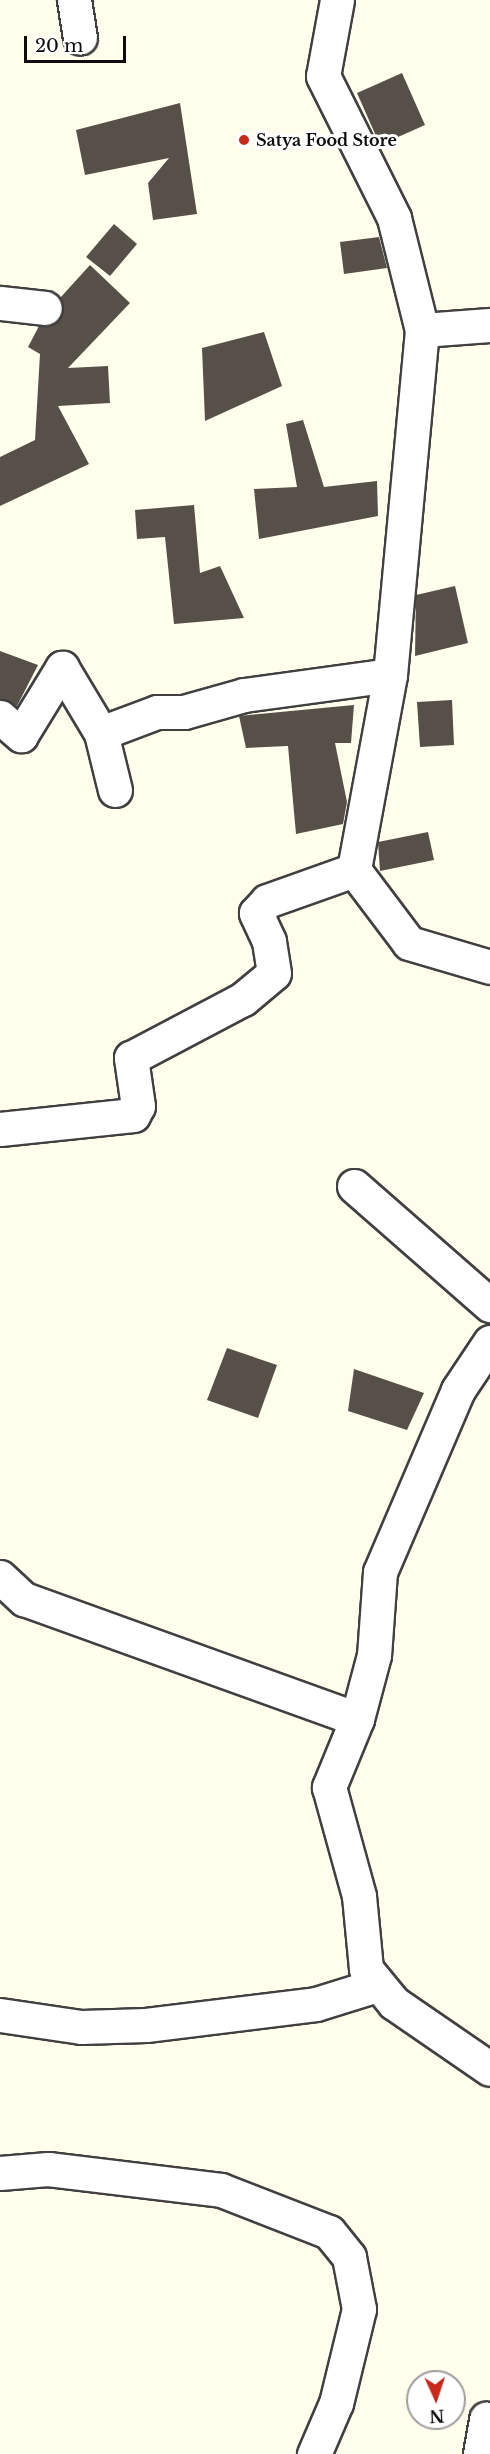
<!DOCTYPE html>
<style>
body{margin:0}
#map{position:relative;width:490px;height:2454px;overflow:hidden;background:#fffeed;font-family:"Libre Baskerville",serif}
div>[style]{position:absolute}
.building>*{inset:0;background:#575049}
.roads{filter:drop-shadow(2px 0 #404040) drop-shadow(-2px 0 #404040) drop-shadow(0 2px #404040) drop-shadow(0 -2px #404040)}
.minor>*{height:33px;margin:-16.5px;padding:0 16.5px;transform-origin:16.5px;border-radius:16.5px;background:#fff}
.dots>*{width:16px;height:16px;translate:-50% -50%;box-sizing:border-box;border:3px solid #fff;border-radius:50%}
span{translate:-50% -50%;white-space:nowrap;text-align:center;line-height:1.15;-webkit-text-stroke:6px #fff;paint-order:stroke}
.poi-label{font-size:16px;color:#0d0d0d;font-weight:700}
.left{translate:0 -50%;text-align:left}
.north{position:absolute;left:406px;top:2370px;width:60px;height:60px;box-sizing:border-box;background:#fff;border:2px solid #9e9e9e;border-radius:50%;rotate:177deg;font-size:16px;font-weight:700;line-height:24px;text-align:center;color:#0d0d0d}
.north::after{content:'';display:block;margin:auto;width:21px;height:27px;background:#c7291b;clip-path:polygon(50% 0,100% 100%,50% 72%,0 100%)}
.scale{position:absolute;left:24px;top:36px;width:102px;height:27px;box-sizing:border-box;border:3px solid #0d0d0d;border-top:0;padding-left:8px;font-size:18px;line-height:21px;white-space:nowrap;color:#0d0d0d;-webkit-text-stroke:4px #fff;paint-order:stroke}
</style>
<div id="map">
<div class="building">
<i style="clip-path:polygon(402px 73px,425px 125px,380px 145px,357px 93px)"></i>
<i style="clip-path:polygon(180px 103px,197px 214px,153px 220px,148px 183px,169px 158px,85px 175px,76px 130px)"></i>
<i style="clip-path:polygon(114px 224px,137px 244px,110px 276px,86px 257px)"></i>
<i style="clip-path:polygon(379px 237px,387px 268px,344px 274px,340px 242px)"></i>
<i style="clip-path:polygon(90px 265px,130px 303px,68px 368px,108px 366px,110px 403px,58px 406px,89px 464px,0 506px,0 457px,35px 440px,40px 354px,28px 347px,39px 326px,60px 320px,60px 298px)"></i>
<i style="clip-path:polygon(264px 332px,282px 386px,205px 421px,202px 348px)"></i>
<i style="clip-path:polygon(303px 420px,324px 487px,377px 481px,378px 516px,259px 539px,254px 489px,297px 487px,286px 424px)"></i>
<i style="clip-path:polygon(194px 505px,200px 573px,220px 566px,244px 618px,174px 624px,165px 537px,137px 539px,135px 510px)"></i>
<i style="clip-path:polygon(455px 586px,468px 643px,415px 656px,416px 595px)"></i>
<i style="clip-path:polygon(0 651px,38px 665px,17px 706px,0 699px)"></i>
<i style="clip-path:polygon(452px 700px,454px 745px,420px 747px,417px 702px)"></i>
<i style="clip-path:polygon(354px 705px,351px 743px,335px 743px,347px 802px,343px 824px,296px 834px,288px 746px,246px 748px,239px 716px)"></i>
<i style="clip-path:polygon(428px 832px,434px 860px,380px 871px,378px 842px)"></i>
<i style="clip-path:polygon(227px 1348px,277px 1365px,258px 1418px,207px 1400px)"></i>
<i style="clip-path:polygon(354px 1369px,424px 1393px,407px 1430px,348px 1411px)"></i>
</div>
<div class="roads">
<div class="minor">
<i style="left:74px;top:0;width:38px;rotate:81deg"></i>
<i style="left:337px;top:0;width:77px;rotate:100.4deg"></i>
<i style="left:323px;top:76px;width:159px;rotate:63.4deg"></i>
<i style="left:394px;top:218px;width:115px;rotate:76deg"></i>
<i style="left:422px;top:330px;width:346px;rotate:95.3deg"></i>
<i style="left:390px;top:675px;width:198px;rotate:100.5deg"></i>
<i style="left:354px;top:870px;width:91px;rotate:53deg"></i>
<i style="left:409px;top:943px;width:84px;rotate:16.5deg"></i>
<i style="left:0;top:303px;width:45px;rotate:6.3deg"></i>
<i style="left:422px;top:330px;width:68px;rotate:-4.2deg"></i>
<i style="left:0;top:717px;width:28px;rotate:41deg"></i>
<i style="left:21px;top:735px;width:79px;rotate:-58.5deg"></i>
<i style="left:62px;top:668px;width:76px;rotate:59deg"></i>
<i style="left:115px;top:790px;width:59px;rotate:-103.8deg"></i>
<i style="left:101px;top:733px;width:60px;rotate:-20.6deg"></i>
<i style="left:157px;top:712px;width:27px"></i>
<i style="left:184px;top:712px;width:62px;rotate:-15.8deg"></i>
<i style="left:244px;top:695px;width:147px;rotate:-7.8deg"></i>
<i style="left:0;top:1129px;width:134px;rotate:-6deg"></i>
<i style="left:133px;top:1115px;width:10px;rotate:-61deg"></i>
<i style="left:138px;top:1106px;width:49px;rotate:-98.3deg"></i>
<i style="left:131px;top:1058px;width:127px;rotate:-27.8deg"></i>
<i style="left:243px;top:999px;width:40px;rotate:-40deg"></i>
<i style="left:274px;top:973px;width:32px;rotate:-99deg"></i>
<i style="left:269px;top:941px;width:31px;rotate:-115deg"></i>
<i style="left:256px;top:913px;width:16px;rotate:-47deg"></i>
<i style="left:267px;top:901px;width:92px;rotate:-19.6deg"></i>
<i style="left:354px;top:1186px;width:181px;rotate:41.2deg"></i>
<i style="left:490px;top:1342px;width:58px;rotate:123.7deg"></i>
<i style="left:458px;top:1390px;width:198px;rotate:113.2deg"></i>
<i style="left:380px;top:1572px;width:83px;rotate:94.1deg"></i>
<i style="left:374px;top:1655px;width:66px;rotate:104.9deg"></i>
<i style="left:357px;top:1719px;width:74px;rotate:112.4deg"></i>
<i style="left:329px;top:1787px;width:113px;rotate:74.6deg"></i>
<i style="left:359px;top:1896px;width:73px;rotate:84.5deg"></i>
<i style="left:366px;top:1969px;width:44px;rotate:50.5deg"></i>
<i style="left:394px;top:2003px;width:116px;rotate:34.5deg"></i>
<i style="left:0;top:1577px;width:33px;rotate:43deg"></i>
<i style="left:24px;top:1599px;width:354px;rotate:19.8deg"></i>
<i style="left:0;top:2015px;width:82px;rotate:8.4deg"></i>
<i style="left:81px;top:2027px;width:65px;rotate:-1.8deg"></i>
<i style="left:146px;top:2025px;width:171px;rotate:-7deg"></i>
<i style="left:316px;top:2004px;width:64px;rotate:-17.3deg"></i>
<i style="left:0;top:2173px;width:48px;rotate:-4.8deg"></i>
<i style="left:48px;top:2169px;width:174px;rotate:6.9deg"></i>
<i style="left:221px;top:2190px;width:116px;rotate:21.3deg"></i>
<i style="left:329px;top:2232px;width:32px;rotate:51deg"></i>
<i style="left:349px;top:2257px;width:53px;rotate:79.1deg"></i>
<i style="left:359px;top:2309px;width:97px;rotate:103.7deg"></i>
<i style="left:336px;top:2403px;width:56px;rotate:113.3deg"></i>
<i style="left:480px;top:2454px;width:36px;rotate:-80deg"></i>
</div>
</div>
<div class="dots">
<i style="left:244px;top:140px;background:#c7291b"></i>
</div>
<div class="poi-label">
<span class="left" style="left:256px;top:140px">Satya Food Store</span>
</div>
<div class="north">N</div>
<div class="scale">20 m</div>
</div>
